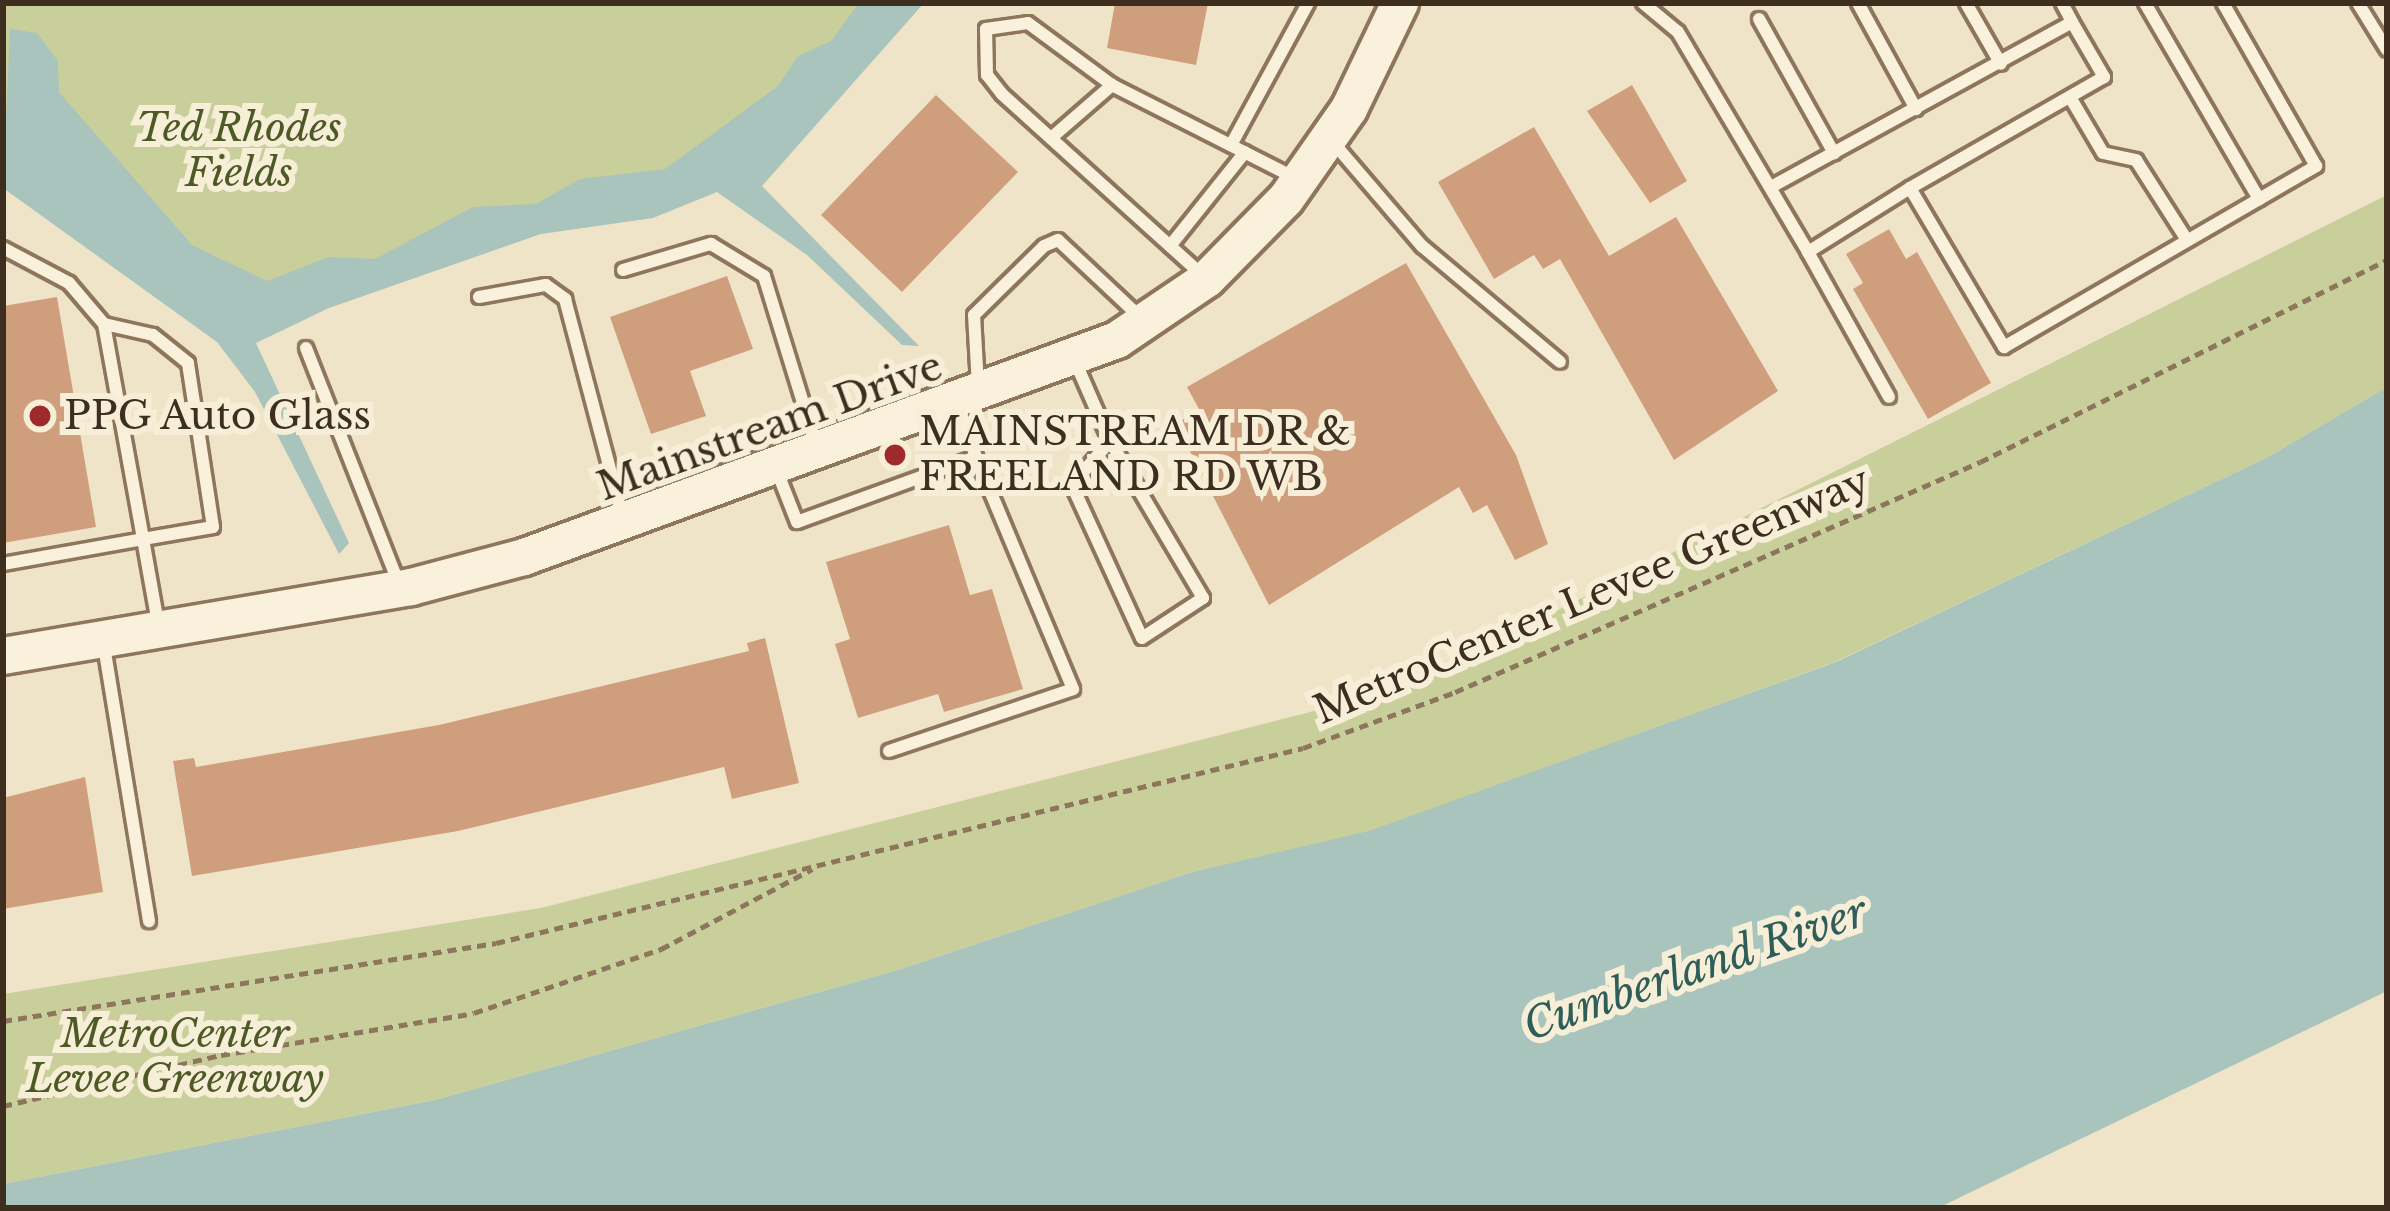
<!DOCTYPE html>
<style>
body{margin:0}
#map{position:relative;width:2390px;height:1211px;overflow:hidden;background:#f0e4c8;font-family:"Libre Baskerville",serif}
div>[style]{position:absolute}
.green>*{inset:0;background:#c9cf9b}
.water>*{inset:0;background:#a9c4bc}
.building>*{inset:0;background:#cf9f7d}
.path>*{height:4.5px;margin-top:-2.25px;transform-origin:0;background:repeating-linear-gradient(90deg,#8d765c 0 9px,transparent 0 15px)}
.roads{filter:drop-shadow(3px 0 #8d765c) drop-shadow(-3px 0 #8d765c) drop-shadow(0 3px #8d765c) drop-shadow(0 -3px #8d765c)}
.lane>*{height:12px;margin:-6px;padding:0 6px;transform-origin:6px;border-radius:6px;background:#faf1dc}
.secondary>*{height:36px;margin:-18px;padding:0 18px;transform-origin:18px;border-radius:18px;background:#faf1dc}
.dots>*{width:33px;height:33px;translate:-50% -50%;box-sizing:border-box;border:6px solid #f7eed8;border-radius:50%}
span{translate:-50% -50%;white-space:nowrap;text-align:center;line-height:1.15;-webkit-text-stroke:12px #f7eed8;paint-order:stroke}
.park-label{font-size:39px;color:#4d5a26;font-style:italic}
.poi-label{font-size:39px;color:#3d2e20}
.left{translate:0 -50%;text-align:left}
.street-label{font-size:39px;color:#3d2e20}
.water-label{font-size:42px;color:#2f5d5a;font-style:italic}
.frame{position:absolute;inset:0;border:6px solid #3d2e20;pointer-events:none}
</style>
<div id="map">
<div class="green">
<i style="clip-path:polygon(3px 3px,887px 3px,765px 145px,229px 309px,3px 186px)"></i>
<i style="clip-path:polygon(2387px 195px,2387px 387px,2268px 457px,1835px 662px,1369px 832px,1192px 872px,898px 970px,435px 1100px,3px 1184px,3px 994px,541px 908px,1400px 689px)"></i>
</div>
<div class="water">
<i style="clip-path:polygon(859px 3px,924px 3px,762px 186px,919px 346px,902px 345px,807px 255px,717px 192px,653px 218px,541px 234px,329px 308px,256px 343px,349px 543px,339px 554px,255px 392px,217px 342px,3px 188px,10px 29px,37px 33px,58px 61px,59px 92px,192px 245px,267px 281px,329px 257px,375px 259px,473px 207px,536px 204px,580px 179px,665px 169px,778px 86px,798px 56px,831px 41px)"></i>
<i style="clip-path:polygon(2387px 387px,2387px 991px,1938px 1208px,3px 1208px,3px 1184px,435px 1100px,898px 970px,1192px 872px,1369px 831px,1836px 662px,2268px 457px)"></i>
</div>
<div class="building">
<i style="clip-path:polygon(1115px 3px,1208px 3px,1196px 65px,1107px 48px)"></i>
<i style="clip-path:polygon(1632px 85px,1687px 181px,1650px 203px,1587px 111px)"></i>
<i style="clip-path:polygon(936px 95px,1018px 172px,902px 292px,821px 215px)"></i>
<i style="clip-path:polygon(1534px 127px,1609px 256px,1676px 217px,1778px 391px,1674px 460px,1560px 259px,1543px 269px,1534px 255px,1494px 279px,1438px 182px)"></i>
<i style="clip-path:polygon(1889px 229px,1906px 259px,1917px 252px,1991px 383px,1928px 419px,1853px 289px,1863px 283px,1846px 254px)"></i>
<i style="clip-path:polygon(1406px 263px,1516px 455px,1548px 544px,1515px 560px,1487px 505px,1473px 513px,1459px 487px,1269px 605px,1176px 424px,1199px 409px,1187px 387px)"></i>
<i style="clip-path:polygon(727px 276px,753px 349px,690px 371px,706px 416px,651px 434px,610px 317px)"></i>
<i style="clip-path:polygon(57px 297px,96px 527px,3px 543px,3px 306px)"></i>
<i style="clip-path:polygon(949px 525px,970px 595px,992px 589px,1023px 689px,944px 712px,938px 694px,858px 718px,835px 644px,850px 639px,826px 562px)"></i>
<i style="clip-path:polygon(765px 638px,799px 783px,732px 799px,724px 767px,458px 831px,192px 876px,173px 761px,194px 758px,196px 767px,439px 725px,749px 651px,747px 643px)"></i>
<i style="clip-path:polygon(85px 777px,103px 892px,3px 909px,3px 798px)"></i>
</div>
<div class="path">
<i style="left:3px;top:1021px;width:499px;rotate:-9deg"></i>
<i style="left:496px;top:943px;width:830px;rotate:-13.58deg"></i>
<i style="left:1303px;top:748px;width:162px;rotate:-20.2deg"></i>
<i style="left:1455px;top:692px;width:573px;rotate:-23.66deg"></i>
<i style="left:1980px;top:462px;width:454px;rotate:-26.4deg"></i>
<i style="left:3px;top:1106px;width:224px;rotate:-13.2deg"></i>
<i style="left:221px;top:1055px;width:256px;rotate:-9.4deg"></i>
<i style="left:474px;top:1013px;width:198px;rotate:-18.9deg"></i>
<i style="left:661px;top:949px;width:171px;rotate:-27.9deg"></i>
</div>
<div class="roads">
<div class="lane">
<i style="left:1643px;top:3px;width:45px;rotate:39.6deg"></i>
<i style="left:1678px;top:32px;width:256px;rotate:59.4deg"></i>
<i style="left:1808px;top:252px;width:120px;rotate:-32.1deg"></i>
<i style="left:1910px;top:188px;width:185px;rotate:59.4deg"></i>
<i style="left:2004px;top:347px;width:361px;rotate:-30.1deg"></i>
<i style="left:2316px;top:166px;width:188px;rotate:-119.7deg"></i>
<i style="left:1858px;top:3px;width:121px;rotate:61.3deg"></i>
<i style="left:1966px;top:3px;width:70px;rotate:60.2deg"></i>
<i style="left:2062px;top:3px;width:21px;rotate:62deg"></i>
<i style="left:2145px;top:3px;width:227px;rotate:59.8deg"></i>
<i style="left:2358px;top:3px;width:55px;rotate:58.3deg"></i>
<i style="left:1759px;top:19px;width:154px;rotate:60.8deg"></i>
<i style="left:2070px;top:97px;width:65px;rotate:59.5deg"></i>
<i style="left:2103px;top:153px;width:34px;rotate:12deg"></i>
<i style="left:2136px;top:160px;width:95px;rotate:57.5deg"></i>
<i style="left:1051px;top:138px;width:81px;rotate:-41deg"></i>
<i style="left:1331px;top:140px;width:140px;rotate:49.4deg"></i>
<i style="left:1422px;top:246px;width:180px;rotate:40deg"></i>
<i style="left:1231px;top:145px;width:162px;rotate:-61.5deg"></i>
<i style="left:1771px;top:187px;width:343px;rotate:-28.7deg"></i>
<i style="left:2072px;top:22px;width:64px;rotate:59.8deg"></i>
<i style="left:2104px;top:77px;width:224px;rotate:150.2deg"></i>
<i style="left:1170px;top:246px;width:120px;rotate:-51.4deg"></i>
<i style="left:3px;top:248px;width:75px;rotate:27.9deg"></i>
<i style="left:69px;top:283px;width:54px;rotate:49.5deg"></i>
<i style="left:1808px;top:252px;width:166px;rotate:60.8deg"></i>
<i style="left:623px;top:270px;width:92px;rotate:-16.5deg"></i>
<i style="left:711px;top:244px;width:62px;rotate:31.1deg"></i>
<i style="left:764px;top:276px;width:180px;rotate:72.9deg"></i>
<i style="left:1201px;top:274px;width:268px;rotate:-137.9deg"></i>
<i style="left:1002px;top:94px;width:24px;rotate:-128deg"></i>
<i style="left:987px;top:75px;width:46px;rotate:-91.2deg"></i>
<i style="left:986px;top:29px;width:42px;rotate:-8.1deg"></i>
<i style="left:1028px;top:23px;width:104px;rotate:36.4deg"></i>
<i style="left:1112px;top:85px;width:208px;rotate:26.9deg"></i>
<i style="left:479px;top:297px;width:68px;rotate:-10.2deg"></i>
<i style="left:546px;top:285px;width:24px;rotate:36deg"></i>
<i style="left:565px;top:299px;width:227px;rotate:75.2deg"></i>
<i style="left:306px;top:348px;width:251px;rotate:68.5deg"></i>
<i style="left:1075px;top:361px;width:87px;rotate:66.4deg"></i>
<i style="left:1110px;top:441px;width:58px;rotate:130.8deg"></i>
<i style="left:1072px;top:485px;width:168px;rotate:65.4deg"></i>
<i style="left:1142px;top:638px;width:73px;rotate:-33.3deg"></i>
<i style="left:1203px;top:598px;width:182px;rotate:-120.6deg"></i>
<i style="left:978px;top:386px;width:71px;rotate:-93.2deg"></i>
<i style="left:974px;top:315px;width:98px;rotate:-44.6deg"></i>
<i style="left:1044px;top:246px;width:15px;rotate:-23deg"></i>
<i style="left:1058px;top:240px;width:112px;rotate:43.2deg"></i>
<i style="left:777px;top:471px;width:55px;rotate:68.6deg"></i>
<i style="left:797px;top:522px;width:190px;rotate:-20deg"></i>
<i style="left:976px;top:457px;width:55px;rotate:-109.1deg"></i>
<i style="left:3px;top:564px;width:142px;rotate:-10.1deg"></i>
<i style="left:143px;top:539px;width:71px;rotate:-9.7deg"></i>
<i style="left:213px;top:527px;width:166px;rotate:-98.7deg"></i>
<i style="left:188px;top:363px;width:45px;rotate:-141.3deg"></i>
<i style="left:153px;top:335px;width:50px;rotate:-167.3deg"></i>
<i style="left:104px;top:324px;width:219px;rotate:79.7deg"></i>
<i style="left:143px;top:539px;width:85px;rotate:79.9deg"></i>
<i style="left:103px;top:640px;width:285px;rotate:80.7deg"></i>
<i style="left:889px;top:751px;width:194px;rotate:-18.6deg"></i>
<i style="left:1073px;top:689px;width:251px;rotate:-112.7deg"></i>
</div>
<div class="secondary">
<i style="left:3px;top:656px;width:414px;rotate:-9.6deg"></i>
<i style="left:411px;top:587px;width:117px;rotate:-14.9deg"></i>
<i style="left:524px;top:557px;width:631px;rotate:-20.1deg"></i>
<i style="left:1117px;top:340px;width:109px;rotate:-34.1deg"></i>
<i style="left:1207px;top:279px;width:112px;rotate:-45.4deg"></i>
<i style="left:1286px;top:199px;width:110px;rotate:-55deg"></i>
<i style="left:1349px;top:109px;width:118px;rotate:-64.3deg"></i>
</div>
</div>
<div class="dots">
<i style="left:40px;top:416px;background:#9e2a2b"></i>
<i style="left:895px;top:455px;background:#9e2a2b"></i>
</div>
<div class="park-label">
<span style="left:239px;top:151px">Ted Rhodes<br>Fields</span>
<span style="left:175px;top:1057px">MetroCenter<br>Levee Greenway</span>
</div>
<div class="poi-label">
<span class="left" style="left:64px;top:416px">PPG Auto Glass</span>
<span class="left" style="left:919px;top:455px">MAINSTREAM DR &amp;<br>FREELAND RD WB</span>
</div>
<div class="street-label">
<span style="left:770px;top:427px;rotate:-20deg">Mainstream Drive</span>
<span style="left:1592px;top:596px;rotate:-23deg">MetroCenter Levee Greenway</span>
</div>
<div class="water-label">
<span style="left:1695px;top:968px;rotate:-19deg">Cumberland River</span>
</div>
<div class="frame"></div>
</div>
